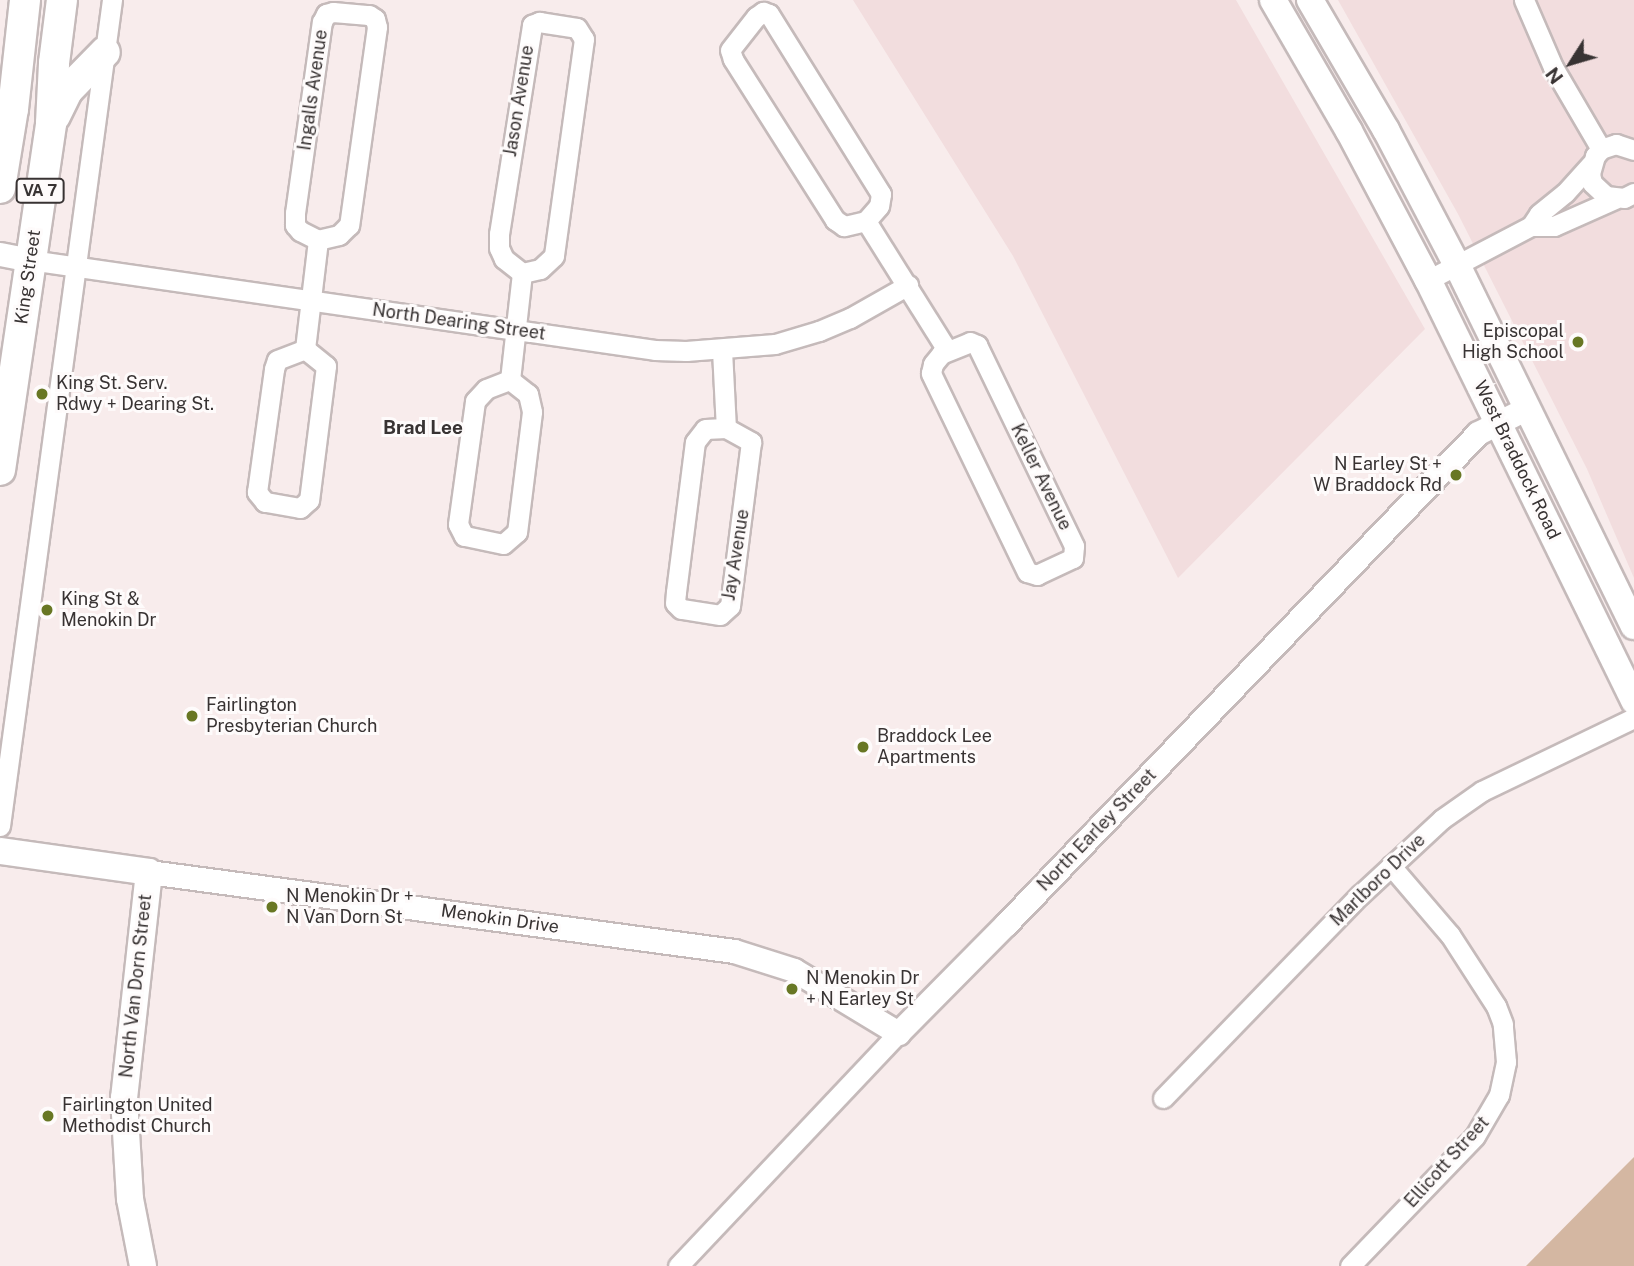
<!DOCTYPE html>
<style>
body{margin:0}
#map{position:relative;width:1634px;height:1266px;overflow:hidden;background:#f8ecec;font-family:"Public Sans",sans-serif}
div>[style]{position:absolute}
.built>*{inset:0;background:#f2ddde}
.green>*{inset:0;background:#d4b7a2}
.roads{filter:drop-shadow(2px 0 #c5baba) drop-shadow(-2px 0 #c5baba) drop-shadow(0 2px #c5baba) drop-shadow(0 -2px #c5baba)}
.minor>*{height:19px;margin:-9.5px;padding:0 9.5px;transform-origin:9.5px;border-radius:9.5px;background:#fff}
.tertiary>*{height:23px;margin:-11.5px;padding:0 11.5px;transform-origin:11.5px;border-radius:11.5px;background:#fff}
.secondary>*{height:26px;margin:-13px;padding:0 13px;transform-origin:13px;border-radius:13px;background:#fff}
.primary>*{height:30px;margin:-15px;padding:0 15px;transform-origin:15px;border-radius:15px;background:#fff}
.dots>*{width:19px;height:19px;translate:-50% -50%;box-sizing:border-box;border:4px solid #fefbfb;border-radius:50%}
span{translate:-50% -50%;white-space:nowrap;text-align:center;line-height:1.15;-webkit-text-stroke:6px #fefbfb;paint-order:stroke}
.shield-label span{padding:2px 5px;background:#fefbfb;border:2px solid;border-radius:5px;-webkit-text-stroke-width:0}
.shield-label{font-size:16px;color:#383333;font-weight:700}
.street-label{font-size:18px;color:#383333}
.poi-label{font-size:18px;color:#383333}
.right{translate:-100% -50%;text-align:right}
.left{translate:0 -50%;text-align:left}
.neighbourhood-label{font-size:19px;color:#383333;font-weight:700}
.north{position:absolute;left:1536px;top:28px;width:70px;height:70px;-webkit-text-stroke:5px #fefbfb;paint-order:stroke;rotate:233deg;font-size:19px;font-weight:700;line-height:28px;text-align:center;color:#383333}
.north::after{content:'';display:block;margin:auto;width:24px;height:32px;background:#383333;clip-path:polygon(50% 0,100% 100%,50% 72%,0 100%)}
</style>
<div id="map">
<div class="built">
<i style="clip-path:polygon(853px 0,1236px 0,1425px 329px,1178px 578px,1013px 256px)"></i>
<i style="clip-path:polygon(1338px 0,1634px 0,1634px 578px,1587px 469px,1458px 214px)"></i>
</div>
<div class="green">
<i style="clip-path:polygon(1634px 1157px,1634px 1266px,1526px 1266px,1611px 1180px)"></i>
</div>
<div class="roads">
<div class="minor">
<i style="left:1524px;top:0;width:73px;rotate:66.6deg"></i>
<i style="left:1553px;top:67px;width:95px;rotate:59.7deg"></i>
<i style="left:333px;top:12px;width:36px;rotate:5deg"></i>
<i style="left:369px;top:15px;width:7px;rotate:34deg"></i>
<i style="left:375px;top:19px;width:8px;rotate:76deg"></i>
<i style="left:377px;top:27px;width:200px;rotate:98deg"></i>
<i style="left:349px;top:225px;width:14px;rotate:135deg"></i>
<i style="left:339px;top:235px;width:22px;rotate:167deg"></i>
<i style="left:318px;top:240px;width:20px;rotate:-153deg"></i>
<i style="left:300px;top:231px;width:8px;rotate:-130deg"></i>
<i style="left:295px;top:225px;width:12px;rotate:-90deg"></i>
<i style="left:295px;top:213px;width:193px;rotate:-82deg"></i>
<i style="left:322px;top:22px;width:9px;rotate:-63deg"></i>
<i style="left:326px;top:14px;width:7px;rotate:-16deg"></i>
<i style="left:763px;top:12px;width:6px;rotate:18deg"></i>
<i style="left:769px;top:14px;width:212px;rotate:58.1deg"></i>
<i style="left:881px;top:194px;width:12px;rotate:99deg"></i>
<i style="left:879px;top:206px;width:20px;rotate:131deg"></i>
<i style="left:866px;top:221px;width:23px;rotate:167deg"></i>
<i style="left:844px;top:226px;width:11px;rotate:-146deg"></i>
<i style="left:835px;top:220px;width:191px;rotate:-122.4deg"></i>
<i style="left:733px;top:59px;width:9px;rotate:-108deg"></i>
<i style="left:730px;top:50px;width:42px;rotate:-51.8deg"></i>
<i style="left:756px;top:17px;width:9px;rotate:-36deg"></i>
<i style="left:539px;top:22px;width:38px;rotate:9deg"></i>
<i style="left:577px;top:28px;width:13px;rotate:58deg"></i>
<i style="left:584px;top:39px;width:219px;rotate:97.9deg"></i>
<i style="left:554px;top:256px;width:19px;rotate:137deg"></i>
<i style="left:540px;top:269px;width:18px;rotate:167deg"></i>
<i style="left:522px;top:273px;width:23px;rotate:-142deg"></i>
<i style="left:504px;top:259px;width:12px;rotate:-114deg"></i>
<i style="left:499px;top:248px;width:14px;rotate:-90deg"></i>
<i style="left:499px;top:234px;width:212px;rotate:-81deg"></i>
<i style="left:532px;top:25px;width:8px;rotate:-23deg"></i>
<i style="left:1634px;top:150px;width:19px;rotate:-162deg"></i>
<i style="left:1616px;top:144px;width:16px;rotate:162deg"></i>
<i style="left:1601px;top:149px;width:9px;rotate:131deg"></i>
<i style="left:1595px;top:156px;width:19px;rotate:106deg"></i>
<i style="left:1590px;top:174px;width:9px;rotate:77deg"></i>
<i style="left:1592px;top:183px;width:19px;rotate:43deg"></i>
<i style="left:1606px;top:196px;width:18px;rotate:6deg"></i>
<i style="left:1624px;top:198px;width:11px;rotate:-27deg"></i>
<i style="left:866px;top:221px;width:152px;rotate:57.9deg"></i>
<i style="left:1531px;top:226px;width:23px"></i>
<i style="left:1554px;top:226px;width:67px;rotate:-23.9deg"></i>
<i style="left:30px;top:260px;width:631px;rotate:8.19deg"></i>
<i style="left:655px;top:350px;width:31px;rotate:2deg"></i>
<i style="left:686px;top:351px;width:89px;rotate:-4.5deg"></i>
<i style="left:775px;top:344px;width:46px;rotate:-16.5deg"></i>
<i style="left:819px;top:331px;width:34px;rotate:-23deg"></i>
<i style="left:850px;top:318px;width:67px;rotate:-29.6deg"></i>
<i style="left:1428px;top:280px;width:116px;rotate:-27.7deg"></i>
<i style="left:1531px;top:226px;width:14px;rotate:-56deg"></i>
<i style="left:1539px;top:214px;width:33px;rotate:-39deg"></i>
<i style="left:1565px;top:193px;width:39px;rotate:-48deg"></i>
<i style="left:970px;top:342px;width:8px;rotate:23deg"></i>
<i style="left:977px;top:345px;width:223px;rotate:64.2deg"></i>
<i style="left:1074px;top:546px;width:12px;rotate:95deg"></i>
<i style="left:1073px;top:558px;width:40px;rotate:155deg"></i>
<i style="left:1037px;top:575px;width:10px;rotate:-163deg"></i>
<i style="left:1027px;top:572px;width:221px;rotate:-115.8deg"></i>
<i style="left:931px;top:373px;width:9px;rotate:-77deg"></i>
<i style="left:933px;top:364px;width:13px;rotate:-51deg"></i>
<i style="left:941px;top:354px;width:31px;rotate:-22deg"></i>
<i style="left:305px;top:349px;width:27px;rotate:39deg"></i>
<i style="left:326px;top:366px;width:135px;rotate:97.2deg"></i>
<i style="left:309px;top:500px;width:12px;rotate:138deg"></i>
<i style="left:300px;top:508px;width:36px;rotate:-170deg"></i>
<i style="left:265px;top:502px;width:13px;rotate:-129deg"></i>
<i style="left:257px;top:492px;width:124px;rotate:-82.1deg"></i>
<i style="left:274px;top:369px;width:9px;rotate:-72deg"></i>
<i style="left:277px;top:360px;width:30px;rotate:-21deg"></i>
<i style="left:305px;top:349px;width:110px;rotate:-83.2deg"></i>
<i style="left:722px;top:350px;width:78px;rotate:87.1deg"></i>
<i style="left:510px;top:380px;width:23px;rotate:38deg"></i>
<i style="left:528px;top:394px;width:18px;rotate:77deg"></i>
<i style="left:532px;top:412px;width:121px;rotate:97.1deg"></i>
<i style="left:517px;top:532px;width:18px;rotate:139deg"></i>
<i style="left:503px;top:544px;width:40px;rotate:-168deg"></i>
<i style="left:464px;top:536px;width:13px;rotate:-117deg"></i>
<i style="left:458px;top:524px;width:124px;rotate:-82.1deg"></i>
<i style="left:475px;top:401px;width:16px;rotate:-47deg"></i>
<i style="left:486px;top:389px;width:26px;rotate:-21deg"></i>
<i style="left:510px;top:380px;width:108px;rotate:-83.6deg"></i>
<i style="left:726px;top:428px;width:29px;rotate:29deg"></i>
<i style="left:751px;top:442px;width:165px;rotate:97.3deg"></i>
<i style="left:730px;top:606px;width:13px;rotate:138deg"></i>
<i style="left:720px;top:615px;width:39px;rotate:-171deg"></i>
<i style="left:681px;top:609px;width:8px;rotate:-135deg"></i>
<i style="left:675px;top:603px;width:11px;rotate:-85deg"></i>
<i style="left:676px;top:592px;width:151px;rotate:-82.8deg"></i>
<i style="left:695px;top:442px;width:16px;rotate:-52deg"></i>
<i style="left:705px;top:429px;width:21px;rotate:-3deg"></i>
<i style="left:0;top:826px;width:834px;rotate:-82.28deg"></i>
<i style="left:1163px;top:1098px;width:283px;rotate:-45.9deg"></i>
<i style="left:1360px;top:895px;width:112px;rotate:-42.8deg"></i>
<i style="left:1442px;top:819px;width:49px;rotate:-35deg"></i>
<i style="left:1482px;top:791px;width:169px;rotate:-25.7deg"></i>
<i style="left:678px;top:1266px;width:320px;rotate:-46.6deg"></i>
<i style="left:1350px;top:1266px;width:180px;rotate:-46.1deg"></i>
<i style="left:1475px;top:1136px;width:48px;rotate:-59.7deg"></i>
<i style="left:1499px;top:1095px;width:34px;rotate:-78deg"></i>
<i style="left:1506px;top:1062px;width:38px;rotate:-95deg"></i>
<i style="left:1503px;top:1024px;width:19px;rotate:-111deg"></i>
<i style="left:1496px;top:1006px;width:85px;rotate:-122.9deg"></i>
<i style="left:1450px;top:935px;width:91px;rotate:-130.5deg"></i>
</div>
<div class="tertiary">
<i style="left:0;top:254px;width:31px;rotate:11deg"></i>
<i style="left:149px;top:872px;width:590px;rotate:7.69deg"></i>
<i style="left:734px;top:951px;width:63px;rotate:17.6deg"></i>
<i style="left:794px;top:970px;width:122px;rotate:31.2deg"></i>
<i style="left:898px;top:1033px;width:153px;rotate:-45.3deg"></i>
<i style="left:1006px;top:924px;width:681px;rotate:-46.13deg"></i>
<i style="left:1478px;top:433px;width:55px;rotate:-27deg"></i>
</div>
<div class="secondary">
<i style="left:1273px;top:0;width:151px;rotate:59.9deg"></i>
<i style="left:1349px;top:131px;width:169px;rotate:62.1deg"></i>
<i style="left:1428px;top:280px;width:469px;rotate:63.9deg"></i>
<i style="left:1310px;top:0;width:151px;rotate:59.7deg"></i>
<i style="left:1386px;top:130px;width:153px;rotate:62.3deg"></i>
<i style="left:1457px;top:265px;width:402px;rotate:63.9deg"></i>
<i style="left:0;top:851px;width:150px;rotate:8deg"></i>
<i style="left:149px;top:872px;width:227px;rotate:96.3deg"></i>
<i style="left:124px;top:1098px;width:101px;rotate:86.6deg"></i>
<i style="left:130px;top:1199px;width:68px;rotate:79deg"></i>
</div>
<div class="primary">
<i style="left:55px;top:116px;width:28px;rotate:-64deg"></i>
<i style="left:67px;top:91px;width:54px;rotate:-45.7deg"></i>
<i style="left:0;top:188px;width:80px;rotate:-80.7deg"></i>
<i style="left:13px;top:109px;width:110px;rotate:-83.7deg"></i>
<i style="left:0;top:470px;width:351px;rotate:-81.6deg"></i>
<i style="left:51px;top:123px;width:60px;rotate:-87.1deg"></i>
<i style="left:54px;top:63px;width:64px;rotate:-82.8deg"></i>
</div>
</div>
<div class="dots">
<i style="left:1578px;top:342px;background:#687724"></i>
<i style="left:42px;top:394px;background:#687724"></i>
<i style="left:1456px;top:475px;background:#687724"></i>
<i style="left:47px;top:610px;background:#687724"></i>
<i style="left:192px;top:716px;background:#687724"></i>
<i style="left:863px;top:747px;background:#687724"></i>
<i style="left:272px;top:907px;background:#687724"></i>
<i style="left:792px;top:989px;background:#687724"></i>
<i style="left:48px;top:1116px;background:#687724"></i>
</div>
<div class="shield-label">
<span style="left:40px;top:191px">VA 7</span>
</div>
<div class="street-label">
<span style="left:313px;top:90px;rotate:-82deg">Ingalls Avenue</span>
<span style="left:519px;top:101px;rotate:-81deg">Jason Avenue</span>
<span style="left:28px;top:277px;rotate:-82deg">King Street</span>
<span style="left:459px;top:322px;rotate:8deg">North Dearing Street</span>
<span style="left:1517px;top:460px;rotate:64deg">West Braddock Road</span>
<span style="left:1041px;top:477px;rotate:64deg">Keller Avenue</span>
<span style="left:736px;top:555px;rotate:-81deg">Jay Avenue</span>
<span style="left:1097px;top:830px;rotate:-46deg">North Earley Street</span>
<span style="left:1378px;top:880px;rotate:-44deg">Marlboro Drive</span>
<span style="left:500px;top:919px;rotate:8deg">Menokin Drive</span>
<span style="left:136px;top:986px;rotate:-84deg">North Van Dorn Street</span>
<span style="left:1447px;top:1162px;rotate:-48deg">Ellicott Street</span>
</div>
<div class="poi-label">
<span class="right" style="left:1564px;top:342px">Episcopal<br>High School</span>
<span class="left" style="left:56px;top:394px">King St. Serv.<br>Rdwy + Dearing St.</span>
<span class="right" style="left:1442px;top:475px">N Earley St +<br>W Braddock Rd</span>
<span class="left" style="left:61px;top:610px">King St &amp;<br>Menokin Dr</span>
<span class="left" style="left:206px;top:716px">Fairlington<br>Presbyterian Church</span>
<span class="left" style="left:877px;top:747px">Braddock Lee<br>Apartments</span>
<span class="left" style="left:286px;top:907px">N Menokin Dr +<br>N Van Dorn St</span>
<span class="left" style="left:806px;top:989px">N Menokin Dr<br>+ N Earley St</span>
<span class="left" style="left:62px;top:1116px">Fairlington United<br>Methodist Church</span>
</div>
<div class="neighbourhood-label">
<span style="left:423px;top:428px">Brad Lee</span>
</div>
<div class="north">N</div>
</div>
